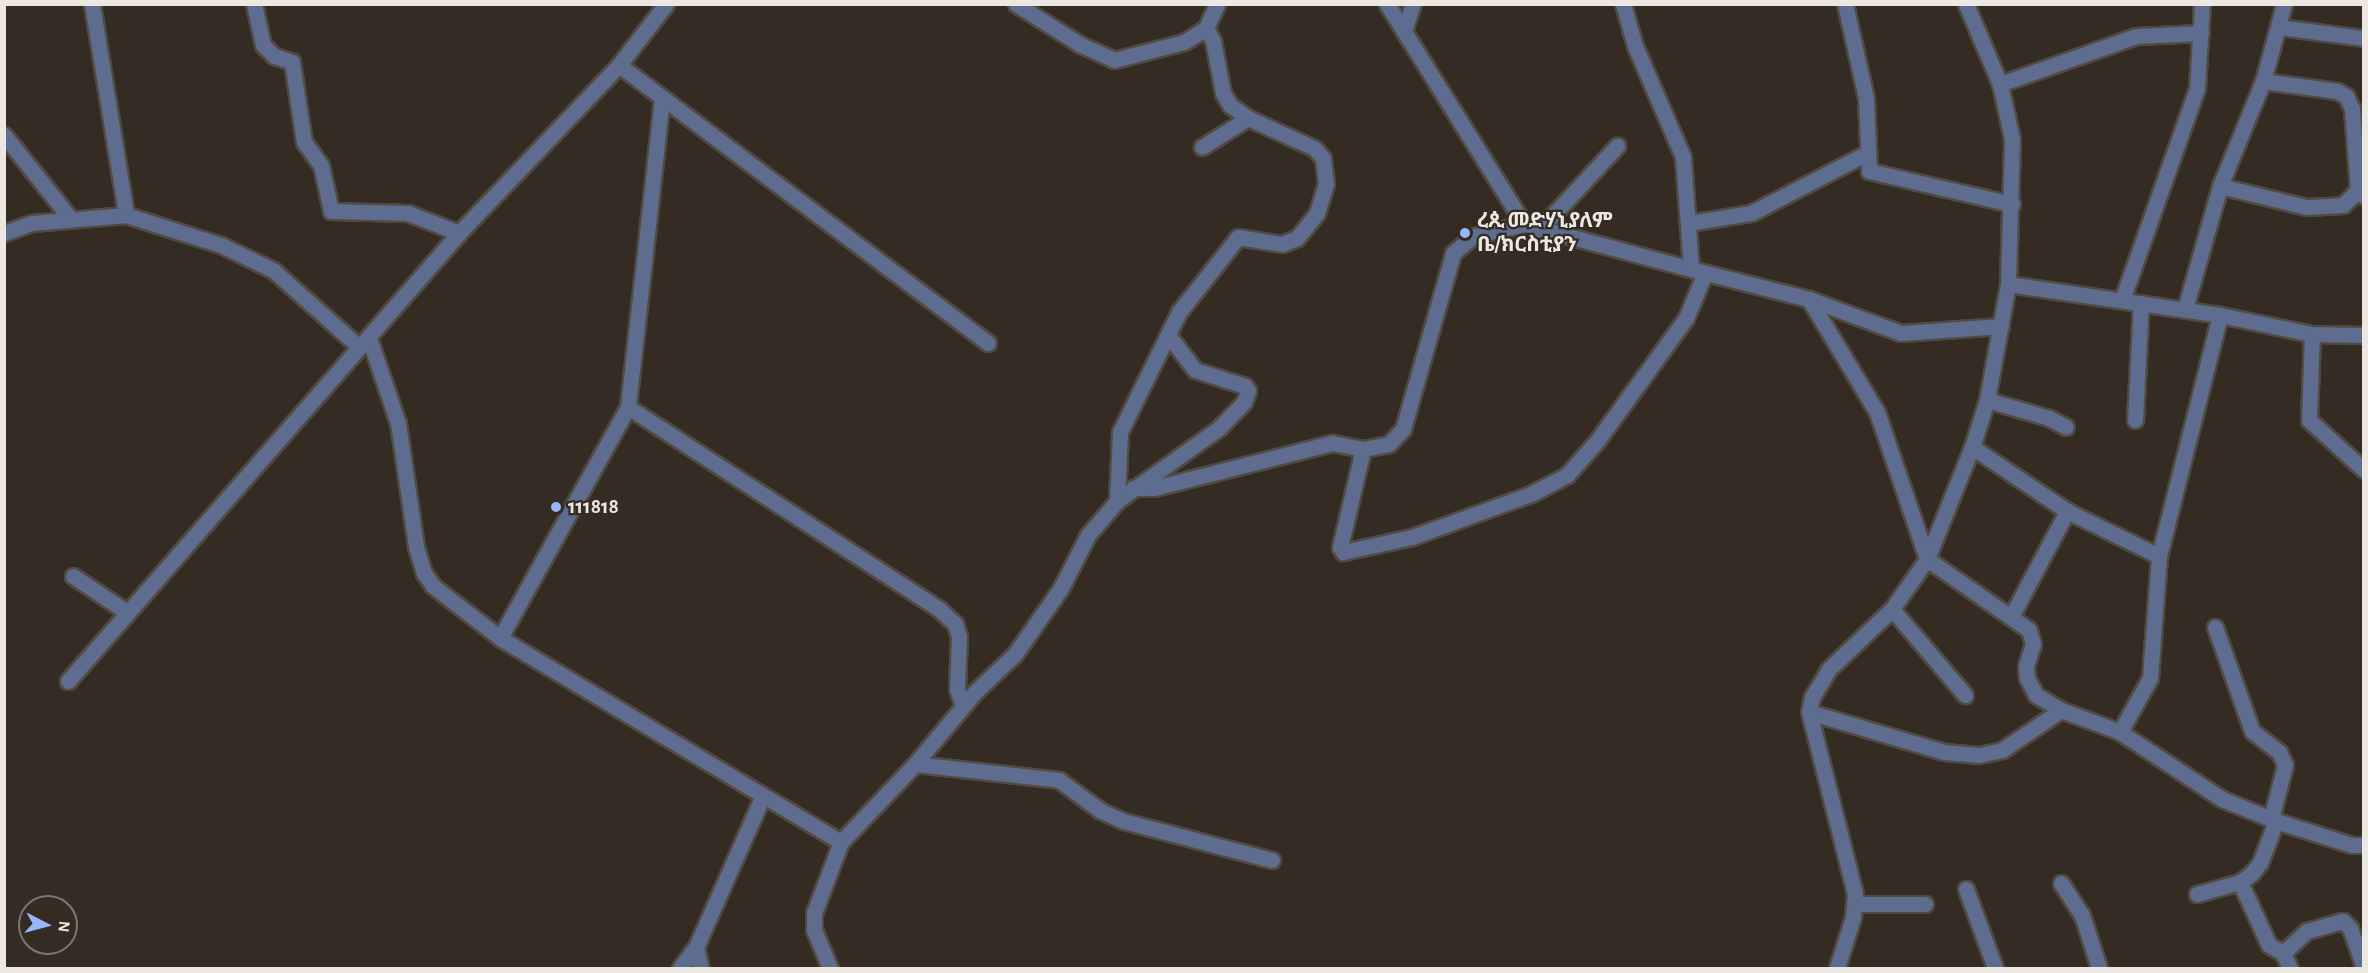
<!DOCTYPE html>
<meta charset="utf-8">
<style>
body{margin:0}
#map{position:relative;width:2368px;height:973px;overflow:hidden;background:#342c23;font-family:"Alegreya Sans","Noto Sans Ethiopic",sans-serif}
div>[style]{position:absolute}
.roads{filter:drop-shadow(2px 0 #514a41) drop-shadow(-2px 0 #514a41) drop-shadow(0 2px #514a41) drop-shadow(0 -2px #514a41)}
.minor>*{height:15px;margin:-7.5px;padding:0 7.5px;transform-origin:7.5px;border-radius:7.5px;background:#5d6c8f}
.dots>*{width:16px;height:16px;translate:-50% -50%;box-sizing:border-box;border:3px solid #342c23;border-radius:50%}
span{translate:-50% -50%;white-space:nowrap;text-align:center;line-height:1.15;-webkit-text-stroke:4.5px #342c23;paint-order:stroke}
.poi-label{font-size:21px;color:#ece7e0;font-weight:700}
.left{translate:0 -50%;text-align:left}
.frame{position:absolute;inset:0;border:6px solid #ece7e0;pointer-events:none}
.north{position:absolute;left:18px;top:895px;width:60px;height:60px;box-sizing:border-box;background:#342c23;border:2px solid #7e776f;border-radius:50%;rotate:96deg;font-size:16px;font-weight:700;line-height:24px;text-align:center;color:#ece7e0}
.north::after{content:'';display:block;margin:auto;width:21px;height:27px;background:#98b6fd;clip-path:polygon(50% 0,100% 100%,50% 72%,0 100%)}
</style>
<div id="map">
<div class="roads">
<div class="minor">
<i style="left:92px;top:4px;width:214px;rotate:80.8deg"></i>
<i style="left:254px;top:4px;width:42px;rotate:77.6deg"></i>
<i style="left:263px;top:45px;width:16px;rotate:45deg"></i>
<i style="left:274px;top:56px;width:19px;rotate:18deg"></i>
<i style="left:292px;top:62px;width:81px;rotate:81.5deg"></i>
<i style="left:304px;top:142px;width:29px;rotate:54deg"></i>
<i style="left:321px;top:165px;width:47px;rotate:77.7deg"></i>
<i style="left:331px;top:211px;width:77px;rotate:1.5deg"></i>
<i style="left:408px;top:213px;width:55px;rotate:21.4deg"></i>
<i style="left:1016px;top:4px;width:77px;rotate:32.2deg"></i>
<i style="left:1081px;top:45px;width:36px;rotate:24deg"></i>
<i style="left:1114px;top:60px;width:72px;rotate:-14.4deg"></i>
<i style="left:1184px;top:42px;width:26px;rotate:-32deg"></i>
<i style="left:1206px;top:28px;width:26px;rotate:-65deg"></i>
<i style="left:1387px;top:4px;width:259px;rotate:58.1deg"></i>
<i style="left:1524px;top:224px;width:173px;rotate:15.1deg"></i>
<i style="left:1623px;top:4px;width:44px;rotate:74.1deg"></i>
<i style="left:1635px;top:46px;width:121px;rotate:66.6deg"></i>
<i style="left:1683px;top:157px;width:112px;rotate:85.9deg"></i>
<i style="left:1691px;top:269px;width:122px;rotate:14.3deg"></i>
<i style="left:1845px;top:4px;width:96px;rotate:77.4deg"></i>
<i style="left:1866px;top:98px;width:73px;rotate:87.6deg"></i>
<i style="left:1869px;top:171px;width:147px;rotate:13deg"></i>
<i style="left:1966px;top:4px;width:87px;rotate:67deg"></i>
<i style="left:2000px;top:84px;width:56px;rotate:77.7deg"></i>
<i style="left:2012px;top:139px;width:145px;rotate:91.6deg"></i>
<i style="left:2008px;top:284px;width:118px;rotate:100.3deg"></i>
<i style="left:1987px;top:400px;width:49px;rotate:107.7deg"></i>
<i style="left:1972px;top:447px;width:121px;rotate:111.9deg"></i>
<i style="left:1927px;top:559px;width:124px;rotate:34.8deg"></i>
<i style="left:2029px;top:630px;width:15px;rotate:74deg"></i>
<i style="left:2033px;top:644px;width:23px;rotate:108deg"></i>
<i style="left:2026px;top:666px;width:12px;rotate:85deg"></i>
<i style="left:2027px;top:678px;width:19px;rotate:62deg"></i>
<i style="left:2036px;top:695px;width:29px;rotate:31deg"></i>
<i style="left:2061px;top:710px;width:63px;rotate:20.4deg"></i>
<i style="left:2279px;top:27px;width:86px;rotate:7.4deg"></i>
<i style="left:1405px;top:28px;width:25px;rotate:-72deg"></i>
<i style="left:619px;top:65px;width:462px;rotate:37deg"></i>
<i style="left:2263px;top:81px;width:75px;rotate:7.7deg"></i>
<i style="left:2337px;top:91px;width:10px;rotate:29deg"></i>
<i style="left:2346px;top:96px;width:14px;rotate:65deg"></i>
<i style="left:2352px;top:109px;width:81px;rotate:85.8deg"></i>
<i style="left:2358px;top:190px;width:8px;rotate:45deg"></i>
<i style="left:2000px;top:84px;width:144px;rotate:-19.4deg"></i>
<i style="left:2136px;top:36px;width:65px;rotate:-2.6deg"></i>
<i style="left:662px;top:98px;width:311px;rotate:96.3deg"></i>
<i style="left:628px;top:407px;width:264px;rotate:119deg"></i>
<i style="left:500px;top:638px;width:397px;rotate:30.9deg"></i>
<i style="left:841px;top:842px;width:108px;rotate:-46.5deg"></i>
<i style="left:915px;top:764px;width:94px;rotate:-50.2deg"></i>
<i style="left:975px;top:692px;width:55px;rotate:-43.5deg"></i>
<i style="left:1015px;top:654px;width:80px;rotate:-55.1deg"></i>
<i style="left:1061px;top:588px;width:59px;rotate:-63deg"></i>
<i style="left:1088px;top:535px;width:45px;rotate:-49.5deg"></i>
<i style="left:1117px;top:501px;width:125px;rotate:-35.6deg"></i>
<i style="left:1219px;top:428px;width:36px;rotate:-46deg"></i>
<i style="left:1244px;top:402px;width:12px;rotate:-70deg"></i>
<i style="left:1248px;top:391px;width:6px;rotate:-121deg"></i>
<i style="left:1245px;top:386px;width:52px;rotate:-162.3deg"></i>
<i style="left:1195px;top:370px;width:44px;rotate:-127.6deg"></i>
<i style="left:4px;top:135px;width:106px;rotate:51.5deg"></i>
<i style="left:1202px;top:147px;width:54px;rotate:-32.2deg"></i>
<i style="left:2220px;top:186px;width:89px;rotate:13.6deg"></i>
<i style="left:2307px;top:207px;width:36px;rotate:-3deg"></i>
<i style="left:2343px;top:205px;width:21px;rotate:-45deg"></i>
<i style="left:1689px;top:223px;width:63px;rotate:-9.2deg"></i>
<i style="left:1751px;top:213px;width:131px;rotate:-27.3deg"></i>
<i style="left:1539px;top:230px;width:115px;rotate:-47.1deg"></i>
<i style="left:4px;top:233px;width:30px;rotate:-20deg"></i>
<i style="left:32px;top:223px;width:94px;rotate:-4.9deg"></i>
<i style="left:126px;top:215px;width:100px;rotate:17.5deg"></i>
<i style="left:221px;top:245px;width:58px;rotate:25.7deg"></i>
<i style="left:273px;top:270px;width:114px;rotate:41.8deg"></i>
<i style="left:2008px;top:284px;width:214px;rotate:8.3deg"></i>
<i style="left:2220px;top:315px;width:94px;rotate:11.7deg"></i>
<i style="left:2312px;top:334px;width:52px;rotate:1.1deg"></i>
<i style="left:2122px;top:300px;width:225px;rotate:-70.5deg"></i>
<i style="left:2197px;top:88px;width:84px;rotate:-86.6deg"></i>
<i style="left:2185px;top:309px;width:128px;rotate:-74.1deg"></i>
<i style="left:2220px;top:186px;width:113px;rotate:-67.7deg"></i>
<i style="left:2263px;top:81px;width:80px;rotate:-74.7deg"></i>
<i style="left:2220px;top:315px;width:249px;rotate:104.2deg"></i>
<i style="left:2159px;top:556px;width:122px;rotate:94.2deg"></i>
<i style="left:2150px;top:678px;width:62px;rotate:119.1deg"></i>
<i style="left:2120px;top:732px;width:122px;rotate:33.3deg"></i>
<i style="left:2222px;top:799px;width:58px;rotate:22.2deg"></i>
<i style="left:2276px;top:821px;width:80px;rotate:17.5deg"></i>
<i style="left:2352px;top:845px;width:12px"></i>
<i style="left:2001px;top:326px;width:100px;rotate:176deg"></i>
<i style="left:1901px;top:333px;width:98px;rotate:-159.7deg"></i>
<i style="left:1809px;top:299px;width:132px;rotate:59deg"></i>
<i style="left:1877px;top:412px;width:155px;rotate:71.2deg"></i>
<i style="left:1927px;top:559px;width:61px;rotate:125deg"></i>
<i style="left:1892px;top:609px;width:87px;rotate:136.4deg"></i>
<i style="left:1829px;top:669px;width:33px;rotate:121deg"></i>
<i style="left:1812px;top:697px;width:15px;rotate:101deg"></i>
<i style="left:1809px;top:712px;width:141px;rotate:16.5deg"></i>
<i style="left:1944px;top:752px;width:35px;rotate:5deg"></i>
<i style="left:1979px;top:755px;width:24px;rotate:-12deg"></i>
<i style="left:2002px;top:750px;width:71px;rotate:-34.1deg"></i>
<i style="left:2312px;top:334px;width:86px;rotate:92deg"></i>
<i style="left:2309px;top:420px;width:74px;rotate:42.3deg"></i>
<i style="left:369px;top:338px;width:90px;rotate:71.2deg"></i>
<i style="left:398px;top:423px;width:125px;rotate:81.7deg"></i>
<i style="left:416px;top:547px;width:27px;rotate:73deg"></i>
<i style="left:424px;top:573px;width:16px;rotate:55deg"></i>
<i style="left:433px;top:586px;width:85px;rotate:37.8deg"></i>
<i style="left:1987px;top:400px;width:65px;rotate:16.2deg"></i>
<i style="left:2049px;top:418px;width:19px;rotate:28deg"></i>
<i style="left:628px;top:407px;width:372px;rotate:33deg"></i>
<i style="left:940px;top:610px;width:21px;rotate:43deg"></i>
<i style="left:955px;top:624px;width:13px;rotate:72deg"></i>
<i style="left:959px;top:636px;width:53px;rotate:92.2deg"></i>
<i style="left:957px;top:689px;width:18px;rotate:71deg"></i>
<i style="left:2135px;top:420px;width:117px;rotate:-87.1deg"></i>
<i style="left:1972px;top:447px;width:115px;rotate:34deg"></i>
<i style="left:2067px;top:511px;width:102px;rotate:26.1deg"></i>
<i style="left:1363px;top:449px;width:101px;rotate:103.2deg"></i>
<i style="left:1340px;top:547px;width:6px;rotate:59deg"></i>
<i style="left:1343px;top:552px;width:71px;rotate:-12.3deg"></i>
<i style="left:1412px;top:537px;width:127px;rotate:-19.9deg"></i>
<i style="left:1531px;top:494px;width:41px;rotate:-27.8deg"></i>
<i style="left:1567px;top:475px;width:45px;rotate:-48.6deg"></i>
<i style="left:1597px;top:441px;width:152px;rotate:-54.1deg"></i>
<i style="left:1686px;top:318px;width:49px;rotate:-67.1deg"></i>
<i style="left:1133px;top:488px;width:21px"></i>
<i style="left:1154px;top:488px;width:184px;rotate:-14.2deg"></i>
<i style="left:1332px;top:443px;width:32px;rotate:11deg"></i>
<i style="left:1363px;top:449px;width:26px;rotate:-11deg"></i>
<i style="left:1389px;top:444px;width:21px;rotate:-47deg"></i>
<i style="left:1403px;top:429px;width:183px;rotate:-74.1deg"></i>
<i style="left:1453px;top:253px;width:26px;rotate:-40deg"></i>
<i style="left:1473px;top:236px;width:52px;rotate:-13.2deg"></i>
<i style="left:1117px;top:501px;width:69px;rotate:-87.5deg"></i>
<i style="left:1120px;top:432px;width:134px;rotate:-63.8deg"></i>
<i style="left:1179px;top:312px;width:95px;rotate:-51.8deg"></i>
<i style="left:1238px;top:237px;width:45px;rotate:9deg"></i>
<i style="left:1282px;top:244px;width:16px;rotate:-22deg"></i>
<i style="left:1297px;top:238px;width:32px;rotate:-51deg"></i>
<i style="left:1317px;top:213px;width:30px;rotate:-73deg"></i>
<i style="left:1326px;top:184px;width:26px;rotate:-97deg"></i>
<i style="left:1323px;top:158px;width:13px;rotate:-132deg"></i>
<i style="left:1314px;top:148px;width:72px;rotate:-155.6deg"></i>
<i style="left:1248px;top:118px;width:22px;rotate:-144deg"></i>
<i style="left:1230px;top:105px;width:14px;rotate:-120deg"></i>
<i style="left:1223px;top:93px;width:53px;rotate:-100.9deg"></i>
<i style="left:1213px;top:41px;width:15px;rotate:-118deg"></i>
<i style="left:73px;top:576px;width:66px;rotate:33.9deg"></i>
<i style="left:1892px;top:609px;width:113px;rotate:49.7deg"></i>
<i style="left:2012px;top:615px;width:118px;rotate:-62.1deg"></i>
<i style="left:2215px;top:627px;width:110px;rotate:70.4deg"></i>
<i style="left:2252px;top:731px;width:34px;rotate:38deg"></i>
<i style="left:2279px;top:752px;width:14px;rotate:65deg"></i>
<i style="left:2285px;top:765px;width:56px;rotate:104.5deg"></i>
<i style="left:68px;top:681px;width:595px;rotate:-48.89deg"></i>
<i style="left:459px;top:233px;width:232px;rotate:-46.4deg"></i>
<i style="left:619px;top:65px;width:77px;rotate:-52.4deg"></i>
<i style="left:1809px;top:712px;width:188px;rotate:75.8deg"></i>
<i style="left:1855px;top:894px;width:23px;rotate:95deg"></i>
<i style="left:1853px;top:917px;width:53px;rotate:107.4deg"></i>
<i style="left:915px;top:764px;width:145px;rotate:6.3deg"></i>
<i style="left:1059px;top:780px;width:52px;rotate:36.4deg"></i>
<i style="left:1101px;top:811px;width:24px;rotate:24deg"></i>
<i style="left:1123px;top:821px;width:154px;rotate:14.7deg"></i>
<i style="left:2240px;top:882px;width:69px;rotate:65.3deg"></i>
<i style="left:2269px;top:945px;width:16px;rotate:30deg"></i>
<i style="left:2283px;top:953px;width:17px;rotate:65deg"></i>
<i style="left:2061px;top:883px;width:38px;rotate:57deg"></i>
<i style="left:2082px;top:915px;width:56px;rotate:72.2deg"></i>
<i style="left:1966px;top:889px;width:84px;rotate:69.8deg"></i>
<i style="left:2197px;top:894px;width:45px;rotate:-15.6deg"></i>
<i style="left:2240px;top:882px;width:14px;rotate:-36deg"></i>
<i style="left:2251px;top:874px;width:14px;rotate:-51deg"></i>
<i style="left:2260px;top:863px;width:45px;rotate:-69.1deg"></i>
<i style="left:1854px;top:904px;width:71px"></i>
<i style="left:696px;top:947px;width:22px;rotate:77deg"></i>
<i style="left:2283px;top:953px;width:33px;rotate:-43deg"></i>
<i style="left:2307px;top:931px;width:37px;rotate:-16deg"></i>
<i style="left:2343px;top:921px;width:10px;rotate:45deg"></i>
<i style="left:2350px;top:928px;width:41px;rotate:70.3deg"></i>
<i style="left:680px;top:968px;width:26px;rotate:-53deg"></i>
<i style="left:696px;top:947px;width:165px;rotate:-66.1deg"></i>
<i style="left:830px;top:968px;width:41px;rotate:-112.8deg"></i>
<i style="left:814px;top:930px;width:17px;rotate:-90deg"></i>
<i style="left:814px;top:913px;width:76px;rotate:-69.2deg"></i>
</div>
</div>
<div class="dots">
<i style="left:1465px;top:233px;background:#98b6fd"></i>
<i style="left:556px;top:507px;background:#98b6fd"></i>
</div>
<div class="poi-label">
<span class="left" style="left:1477px;top:233px">ረጲ መድሃኒያለም<br>ቤ/ክርስቲያን</span>
<span class="left" style="left:568px;top:507px">111818</span>
</div>
<div class="frame"></div>
<div class="north">N</div>
</div>
